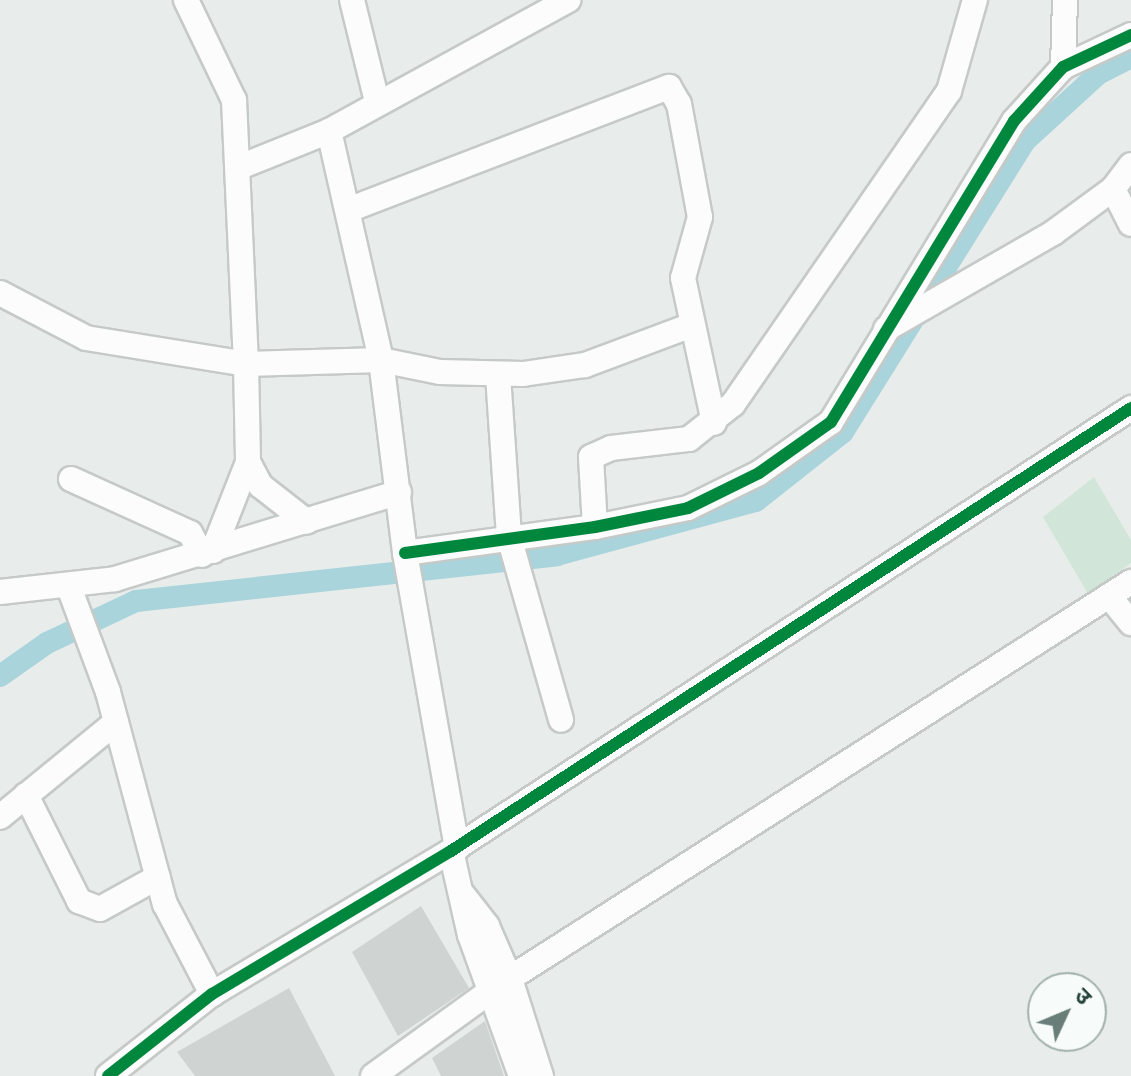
<!DOCTYPE html>
<meta charset="utf-8">
<style>
body{margin:0}
#map{position:relative;width:1131px;height:1076px;overflow:hidden;background:#e8edeb;font-family:Signika,"Noto Sans Devanagari",sans-serif}
div>[style]{position:absolute}
.green>*{inset:0;background:#d1e6d8}
.canal>*{height:22px;margin:-11px;padding:0 11px;transform-origin:11px;border-radius:11px;background:#a9d4db}
.building>*{inset:0;background:#cfd4d2}
.roads{filter:drop-shadow(2px 0 #c5cac8) drop-shadow(-2px 0 #c5cac8) drop-shadow(0 2px #c5cac8) drop-shadow(0 -2px #c5cac8)}
.minor>*{height:24px;margin:-12px;padding:0 12px;transform-origin:12px;border-radius:12px;background:#fcfcfc}
.cycleway>*{height:12px;margin:-6px;padding:0 6px;transform-origin:6px;border-radius:6px;background:#00873e}
span{translate:-50% -50%;white-space:nowrap;text-align:center;line-height:1.15;-webkit-text-stroke:8px #f7fbf9;paint-order:stroke}
.north{position:absolute;left:1027px;top:972px;width:80px;height:80px;box-sizing:border-box;background:#f7fbf9;border:2px solid #a3b1ad;border-radius:50%;rotate:46deg;font-size:22px;font-weight:700;line-height:32px;text-align:center;color:#24423a}
.north::after{content:'';display:block;margin:auto;width:28px;height:36px;background:#697e78;clip-path:polygon(50% 0,100% 100%,50% 72%,0 100%)}
</style>
<div id="map">
<div class="green">
<i style="clip-path:polygon(1094px 477px,1131px 540px,1131px 563px,1088px 594px,1043px 517px)"></i>
</div>
<div class="canal">
<i style="left:0;top:676px;width:57px;rotate:-35.1deg"></i>
<i style="left:47px;top:643px;width:98px;rotate:-25.3deg"></i>
<i style="left:136px;top:601px;width:424px;rotate:-6.2deg"></i>
<i style="left:557px;top:555px;width:206px;rotate:-15.2deg"></i>
<i style="left:756px;top:501px;width:111px;rotate:-38.4deg"></i>
<i style="left:843px;top:432px;width:343px;rotate:-58deg"></i>
<i style="left:1025px;top:141px;width:99px;rotate:-42.5deg"></i>
<i style="left:1098px;top:74px;width:37px;rotate:-27deg"></i>
</div>
<div class="building">
<i style="clip-path:polygon(421px 906px,469px 988px,398px 1036px,352px 952px)"></i>
<i style="clip-path:polygon(289px 988px,335px 1076px,195px 1076px,177px 1052px)"></i>
<i style="clip-path:polygon(485px 1021px,504px 1076px,441px 1076px,432px 1058px)"></i>
</div>
<div class="roads">
<div class="minor">
<i style="left:186px;top:0;width:111px;rotate:64.4deg"></i>
<i style="left:234px;top:100px;width:264px;rotate:87.4deg"></i>
<i style="left:246px;top:364px;width:135px;rotate:-1.7deg"></i>
<i style="left:381px;top:360px;width:60px;rotate:11.5deg"></i>
<i style="left:440px;top:372px;width:83px;rotate:1.4deg"></i>
<i style="left:523px;top:374px;width:63px;rotate:-8.3deg"></i>
<i style="left:585px;top:365px;width:114px;rotate:-20.5deg"></i>
<i style="left:352px;top:0;width:105px;rotate:76.2deg"></i>
<i style="left:1063px;top:67px;width:67px;rotate:-88.3deg"></i>
<i style="left:329px;top:131px;width:235px;rotate:77.2deg"></i>
<i style="left:381px;top:360px;width:194px;rotate:82.9deg"></i>
<i style="left:405px;top:553px;width:300px;rotate:80deg"></i>
<i style="left:240px;top:167px;width:96px;rotate:-22deg"></i>
<i style="left:329px;top:131px;width:273px;rotate:-28.7deg"></i>
<i style="left:1113px;top:189px;width:39px;rotate:63deg"></i>
<i style="left:348px;top:210px;width:344px;rotate:-21deg"></i>
<i style="left:669px;top:87px;width:20px;rotate:60deg"></i>
<i style="left:679px;top:104px;width:115px;rotate:79.5deg"></i>
<i style="left:700px;top:217px;width:63px;rotate:105.6deg"></i>
<i style="left:683px;top:278px;width:148px;rotate:77.9deg"></i>
<i style="left:0;top:293px;width:97px;rotate:27.6deg"></i>
<i style="left:86px;top:338px;width:162px;rotate:9.2deg"></i>
<i style="left:246px;top:364px;width:98px;rotate:88.8deg"></i>
<i style="left:248px;top:462px;width:27px;rotate:62deg"></i>
<i style="left:261px;top:486px;width:58px;rotate:38deg"></i>
<i style="left:886px;top:329px;width:193px;rotate:-29.9deg"></i>
<i style="left:1053px;top:233px;width:74px;rotate:-36.3deg"></i>
<i style="left:1113px;top:189px;width:30px;rotate:-53deg"></i>
<i style="left:498px;top:375px;width:162px;rotate:86.1deg"></i>
<i style="left:509px;top:537px;width:190px;rotate:74.1deg"></i>
<i style="left:71px;top:479px;width:131px;rotate:24.4deg"></i>
<i style="left:190px;top:533px;width:25px;rotate:61deg"></i>
<i style="left:595px;top:527px;width:70px;rotate:-93.3deg"></i>
<i style="left:591px;top:457px;width:22px;rotate:-24deg"></i>
<i style="left:611px;top:448px;width:79px;rotate:-6.6deg"></i>
<i style="left:689px;top:439px;width:56px;rotate:-38.5deg"></i>
<i style="left:733px;top:404px;width:380px;rotate:-55.4deg"></i>
<i style="left:949px;top:91px;width:95px;rotate:-74.1deg"></i>
<i style="left:213px;top:551px;width:96px;rotate:-68.5deg"></i>
<i style="left:405px;top:553px;width:192px;rotate:-7.8deg"></i>
<i style="left:595px;top:527px;width:95px;rotate:-11.5deg"></i>
<i style="left:688px;top:508px;width:79px;rotate:-26.2deg"></i>
<i style="left:759px;top:473px;width:88px;rotate:-35.3deg"></i>
<i style="left:831px;top:422px;width:352px;rotate:-58.7deg"></i>
<i style="left:1014px;top:121px;width:73px;rotate:-47.8deg"></i>
<i style="left:1063px;top:67px;width:75px;rotate:-25.2deg"></i>
<i style="left:69px;top:587px;width:112px;rotate:69.6deg"></i>
<i style="left:108px;top:692px;width:220px;rotate:75deg"></i>
<i style="left:165px;top:904px;width:102px;rotate:62.4deg"></i>
<i style="left:0;top:592px;width:116px;rotate:-6.4deg"></i>
<i style="left:115px;top:579px;width:297px;rotate:-17deg"></i>
<i style="left:1109px;top:596px;width:35px;rotate:51deg"></i>
<i style="left:26px;top:795px;width:119px;rotate:63.4deg"></i>
<i style="left:79px;top:901px;width:22px;rotate:21deg"></i>
<i style="left:100px;top:909px;width:66px;rotate:-28.9deg"></i>
<i style="left:0;top:817px;width:150px;rotate:-39.3deg"></i>
<i style="left:451px;top:851px;width:86px;rotate:77.3deg"></i>
<i style="left:470px;top:935px;width:150px;rotate:70.1deg"></i>
<i style="left:463px;top:895px;width:39px;rotate:52deg"></i>
<i style="left:487px;top:926px;width:58px;rotate:66.5deg"></i>
<i style="left:510px;top:979px;width:102px;rotate:72.3deg"></i>
<i style="left:108px;top:1076px;width:132px;rotate:-38.3deg"></i>
<i style="left:212px;top:994px;width:279px;rotate:-30.9deg"></i>
<i style="left:451px;top:851px;width:812px;rotate:-33.08deg"></i>
<i style="left:373px;top:1076px;width:148px;rotate:-35.9deg"></i>
<i style="left:493px;top:989px;width:757px;rotate:-32.54deg"></i>
</div>
</div>
<div class="cycleway">
<i style="left:405px;top:553px;width:192px;rotate:-7.8deg"></i>
<i style="left:595px;top:527px;width:95px;rotate:-11.5deg"></i>
<i style="left:688px;top:508px;width:79px;rotate:-26.2deg"></i>
<i style="left:759px;top:473px;width:88px;rotate:-35.3deg"></i>
<i style="left:831px;top:422px;width:352px;rotate:-58.7deg"></i>
<i style="left:1014px;top:121px;width:73px;rotate:-47.8deg"></i>
<i style="left:1063px;top:67px;width:75px;rotate:-25.2deg"></i>
<i style="left:108px;top:1076px;width:132px;rotate:-38.3deg"></i>
<i style="left:212px;top:994px;width:279px;rotate:-30.9deg"></i>
<i style="left:451px;top:851px;width:812px;rotate:-33.08deg"></i>
</div>
<div class="north">उ</div>
</div>
